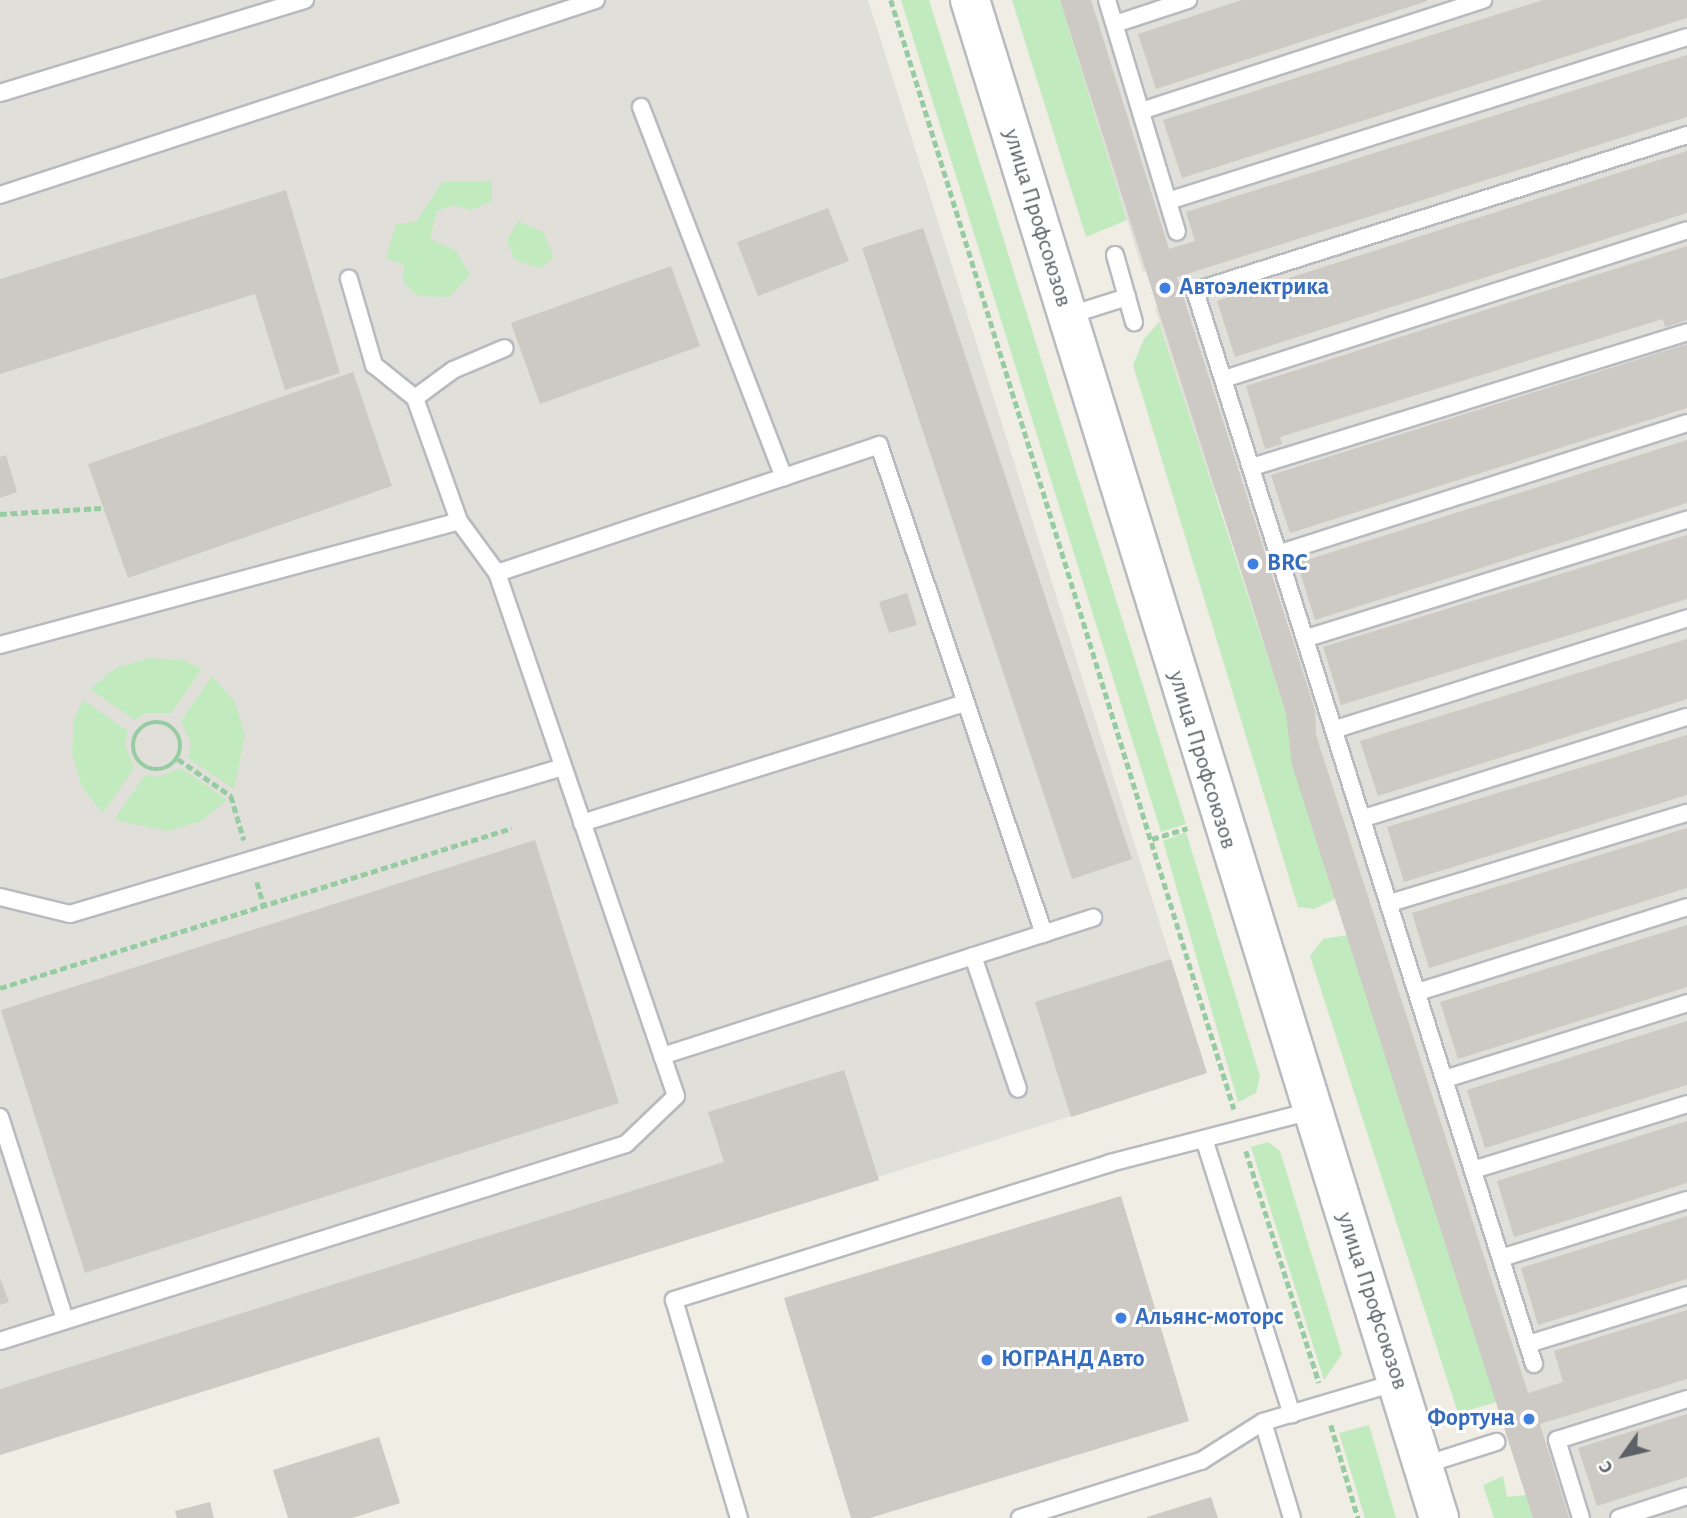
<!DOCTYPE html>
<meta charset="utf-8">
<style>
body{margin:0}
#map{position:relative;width:1687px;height:1518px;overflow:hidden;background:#f0ede5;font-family:"Alegreya Sans",sans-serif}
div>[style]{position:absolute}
.industrial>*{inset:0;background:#e1dfd9}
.green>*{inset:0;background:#c2eabf}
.building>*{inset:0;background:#cdc9c4}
.path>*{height:4.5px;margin-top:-2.25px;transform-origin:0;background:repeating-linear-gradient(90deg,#97cca3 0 7px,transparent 0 10.5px)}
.path>.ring{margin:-2.25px;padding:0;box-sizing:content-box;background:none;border:4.5px solid #97cca3;border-radius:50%}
.roads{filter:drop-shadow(2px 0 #b7bbc0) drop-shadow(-2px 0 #b7bbc0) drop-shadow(0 2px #b7bbc0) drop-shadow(0 -2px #b7bbc0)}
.service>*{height:16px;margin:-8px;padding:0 8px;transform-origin:8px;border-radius:8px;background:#fff}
.secondary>*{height:38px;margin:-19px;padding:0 19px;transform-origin:19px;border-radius:19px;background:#fff}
.dots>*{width:19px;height:19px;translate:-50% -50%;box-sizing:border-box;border:4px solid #fff;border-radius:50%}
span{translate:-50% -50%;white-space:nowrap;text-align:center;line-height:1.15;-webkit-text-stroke:6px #fff;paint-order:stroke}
.street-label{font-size:24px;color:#5c6166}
.shop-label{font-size:24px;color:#366cbe;font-weight:700}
.left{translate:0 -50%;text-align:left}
.right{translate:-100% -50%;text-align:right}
.north{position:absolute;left:1589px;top:1420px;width:70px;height:70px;-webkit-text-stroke:5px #fff;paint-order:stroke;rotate:236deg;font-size:19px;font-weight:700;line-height:28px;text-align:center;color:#5c6166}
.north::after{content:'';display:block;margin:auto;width:24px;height:32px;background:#5c6166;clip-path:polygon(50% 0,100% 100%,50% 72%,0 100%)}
</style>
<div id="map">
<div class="industrial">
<i style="clip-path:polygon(0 0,868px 0,1207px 1073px,0 1455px)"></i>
<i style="clip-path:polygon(1060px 0,1687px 0,1687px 1518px,1533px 1518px,1548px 1449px,1540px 1424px,1564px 1382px,1497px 1402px,1262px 643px,1291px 633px,1243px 486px,1215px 494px,1155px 308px,1184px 299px,1173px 263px,1143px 272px)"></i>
</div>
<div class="green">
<i style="clip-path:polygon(901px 0,929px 0,1186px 824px,1161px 832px)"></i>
<i style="clip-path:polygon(1012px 0,1060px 0,1127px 220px,1086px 237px)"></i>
<i style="clip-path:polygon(492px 181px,492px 201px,470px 210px,454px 205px,437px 211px,430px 239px,456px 251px,470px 275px,449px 297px,418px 296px,403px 282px,404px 265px,386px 258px,396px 224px,416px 222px,442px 182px)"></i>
<i style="clip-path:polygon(518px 221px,543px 232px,554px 257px,540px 268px,515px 260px,507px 241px)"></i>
<i style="clip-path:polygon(1159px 322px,1286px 713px,1335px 899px,1314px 909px,1298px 907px,1133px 365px,1144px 339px)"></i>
<i style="clip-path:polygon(149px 658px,183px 660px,202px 669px,171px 713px,145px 713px,135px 720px,90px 689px,116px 668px)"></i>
<i style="clip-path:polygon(212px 676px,235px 702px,245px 735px,234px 789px,188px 758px,191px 744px,181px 721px)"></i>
<i style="clip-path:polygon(83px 700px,128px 731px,125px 744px,134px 768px,103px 813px,82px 787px,72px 754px,74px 720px)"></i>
<i style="clip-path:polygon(181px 768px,227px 800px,201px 821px,168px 831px,114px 820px,145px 775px,158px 777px)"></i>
<i style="clip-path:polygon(1186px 832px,1260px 1076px,1256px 1093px,1238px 1102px,1163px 841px)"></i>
<i style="clip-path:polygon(1347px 935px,1497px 1402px,1458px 1413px,1310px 956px,1323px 939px)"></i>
<i style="clip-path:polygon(1268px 1142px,1280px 1151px,1342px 1354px,1324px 1380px,1251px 1147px)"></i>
<i style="clip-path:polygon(1369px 1425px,1396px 1518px,1365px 1518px,1339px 1433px)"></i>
<i style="clip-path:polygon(1503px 1476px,1507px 1497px,1526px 1495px,1533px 1518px,1494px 1518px,1483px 1485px)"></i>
</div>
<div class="building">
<i style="clip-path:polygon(1060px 0,1091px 0,1169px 249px,1195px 241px,1186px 212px,1687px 55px,1687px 117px,1177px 277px,1315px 710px,1316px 735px,1528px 1393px,1563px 1382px,1554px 1351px,1687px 1310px,1687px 1379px,1540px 1424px,1569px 1518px,1533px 1518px,1292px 765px,1286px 713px)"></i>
<i style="clip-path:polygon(1242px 0,1427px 0,1427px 1px,1156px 89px,1138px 34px)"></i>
<i style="clip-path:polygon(1543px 0,1687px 0,1687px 18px,1182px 178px,1163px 120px)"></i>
<i style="clip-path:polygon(1687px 151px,1687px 213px,1235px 357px,1217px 301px)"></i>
<i style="clip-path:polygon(286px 190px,340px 373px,285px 390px,255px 294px,0 374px,0 279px)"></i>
<i style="clip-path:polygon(828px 208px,849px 261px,758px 296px,737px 242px)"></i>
<i style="clip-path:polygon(923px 228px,1132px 859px,1072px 879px,862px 248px)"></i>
<i style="clip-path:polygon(1687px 246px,1687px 320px,1665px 327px,1663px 319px,1280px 437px,1282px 444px,1265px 449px,1246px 386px)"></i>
<i style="clip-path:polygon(671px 266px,700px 346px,540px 404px,511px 323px)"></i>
<i style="clip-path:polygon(1687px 344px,1687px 408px,1290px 533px,1271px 475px)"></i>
<i style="clip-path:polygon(353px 372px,392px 486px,128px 578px,88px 464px)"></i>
<i style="clip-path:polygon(1687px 440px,1687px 503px,1315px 620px,1297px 563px)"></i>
<i style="clip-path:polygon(6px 455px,17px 492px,0 498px,0 457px)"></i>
<i style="clip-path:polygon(1687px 535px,1687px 599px,1341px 705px,1323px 647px)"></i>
<i style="clip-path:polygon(907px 593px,917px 625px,889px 633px,879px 602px)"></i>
<i style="clip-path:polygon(1687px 639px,1687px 699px,1378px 796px,1360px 741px)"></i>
<i style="clip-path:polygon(1687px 735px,1687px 795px,1404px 882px,1387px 827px)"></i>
<i style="clip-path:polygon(1687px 828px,1687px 888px,1429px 968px,1412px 913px)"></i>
<i style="clip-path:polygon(535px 840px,619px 1103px,85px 1273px,1px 1010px)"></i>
<i style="clip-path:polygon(1687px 925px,1687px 987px,1458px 1059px,1440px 1002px)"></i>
<i style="clip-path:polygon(1171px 959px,1207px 1073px,1071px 1117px,1035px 1002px)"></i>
<i style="clip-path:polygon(1687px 1021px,1687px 1085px,1485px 1148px,1467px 1090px)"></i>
<i style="clip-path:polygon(844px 1070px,879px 1180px,0 1455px,0 1389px,724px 1162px,708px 1112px)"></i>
<i style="clip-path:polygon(1687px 1121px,1687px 1183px,1514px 1237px,1497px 1181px)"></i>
<i style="clip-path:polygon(1121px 1196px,1189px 1421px,870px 1518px,851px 1518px,784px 1298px)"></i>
<i style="clip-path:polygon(1687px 1216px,1687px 1279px,1538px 1325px,1521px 1268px)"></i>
<i style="clip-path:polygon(0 1278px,9px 1302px,0 1305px)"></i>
<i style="clip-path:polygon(1687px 1414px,1687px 1477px,1597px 1506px,1578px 1448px)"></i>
<i style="clip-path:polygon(379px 1437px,400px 1503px,352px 1518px,288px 1518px,273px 1470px)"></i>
<i style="clip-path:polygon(1211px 1497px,1218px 1518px,1147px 1518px,1147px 1517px)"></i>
<i style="clip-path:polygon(210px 1502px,214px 1518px,177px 1518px,175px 1511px)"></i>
</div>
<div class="path">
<i style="left:891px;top:0;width:1161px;rotate:72.81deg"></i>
<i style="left:0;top:514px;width:102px;rotate:-3.4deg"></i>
<i class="ring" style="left:133px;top:722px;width:43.5px;height:43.5px"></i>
<i style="left:178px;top:759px;width:65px;rotate:34.9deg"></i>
<i style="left:231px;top:796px;width:46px;rotate:73.5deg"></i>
<i style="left:1152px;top:839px;width:37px;rotate:-17deg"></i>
<i style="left:257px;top:882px;width:25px;rotate:74deg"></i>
<i style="left:0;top:988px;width:536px;rotate:-17.35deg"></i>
<i style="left:1246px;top:1151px;width:243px;rotate:72.5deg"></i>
<i style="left:1331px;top:1425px;width:97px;rotate:73.8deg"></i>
</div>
<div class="roads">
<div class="service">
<i style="left:1107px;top:0;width:242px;rotate:73.2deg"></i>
<i style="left:1115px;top:24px;width:77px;rotate:-18.2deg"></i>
<i style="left:0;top:93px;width:319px;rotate:-17deg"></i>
<i style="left:641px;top:107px;width:397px;rotate:68.9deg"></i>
<i style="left:1141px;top:111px;width:360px;rotate:-18deg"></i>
<i style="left:0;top:195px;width:627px;rotate:-18.12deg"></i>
<i style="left:1168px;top:201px;width:544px;rotate:-17.54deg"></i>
<i style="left:1115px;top:255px;width:70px;rotate:74.2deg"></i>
<i style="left:1067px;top:316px;width:63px;rotate:-17.6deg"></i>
<i style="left:1224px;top:379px;width:486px;rotate:-17.8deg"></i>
<i style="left:415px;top:398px;width:47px;rotate:-36.4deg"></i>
<i style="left:453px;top:370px;width:56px;rotate:-22.9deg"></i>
<i style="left:1252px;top:467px;width:455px;rotate:-17.2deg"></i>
<i style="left:1280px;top:553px;width:427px;rotate:-17.7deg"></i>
<i style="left:497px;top:573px;width:403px;rotate:-18.5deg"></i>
<i style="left:879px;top:445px;width:516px;rotate:71.35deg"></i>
<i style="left:1307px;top:638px;width:398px;rotate:-17.3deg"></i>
<i style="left:0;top:645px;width:475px;rotate:-15.1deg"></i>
<i style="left:1336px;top:729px;width:368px;rotate:-17.5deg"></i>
<i style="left:1364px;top:818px;width:338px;rotate:-17.4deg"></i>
<i style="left:582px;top:823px;width:402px;rotate:-17.4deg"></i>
<i style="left:0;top:897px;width:72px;rotate:13.7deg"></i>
<i style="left:70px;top:914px;width:514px;rotate:-16.6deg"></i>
<i style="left:1390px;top:903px;width:310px;rotate:-16.9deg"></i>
<i style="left:973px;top:956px;width:140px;rotate:71.3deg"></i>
<i style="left:1418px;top:992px;width:282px;rotate:-17.5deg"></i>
<i style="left:662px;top:1056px;width:453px;rotate:-17.8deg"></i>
<i style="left:1445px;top:1079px;width:254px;rotate:-17.4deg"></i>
<i style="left:0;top:1117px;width:212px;rotate:72.2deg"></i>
<i style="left:1205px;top:1142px;width:286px;rotate:72.3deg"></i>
<i style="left:1473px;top:1170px;width:224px;rotate:-17.1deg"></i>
<i style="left:1501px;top:1258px;width:195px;rotate:-17.3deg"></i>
<i style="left:0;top:1341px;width:656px;rotate:-17.47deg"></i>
<i style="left:626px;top:1144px;width:69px;rotate:-43.8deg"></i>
<i style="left:676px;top:1096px;width:553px;rotate:-108.89deg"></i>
<i style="left:497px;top:573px;width:64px;rotate:-126.2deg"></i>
<i style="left:459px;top:521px;width:131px;rotate:-109.7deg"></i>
<i style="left:415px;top:398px;width:53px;rotate:-141.2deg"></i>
<i style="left:374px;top:365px;width:90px;rotate:-106.2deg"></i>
<i style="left:1528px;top:1344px;width:166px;rotate:-17.1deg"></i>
<i style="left:1534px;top:1364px;width:1125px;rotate:-107.53deg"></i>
<i style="left:1195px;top:291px;width:516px;rotate:-17.59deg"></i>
<i style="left:1263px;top:1422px;width:100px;rotate:73.2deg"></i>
<i style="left:1424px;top:1465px;width:76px;rotate:-17.7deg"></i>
<i style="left:739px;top:1518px;width:227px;rotate:-106.6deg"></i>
<i style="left:674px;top:1300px;width:457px;rotate:-17.4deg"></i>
<i style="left:1110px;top:1163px;width:208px;rotate:-14.5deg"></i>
<i style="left:1020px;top:1518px;width:190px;rotate:-17.5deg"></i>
<i style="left:1201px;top:1461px;width:73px;rotate:-32.2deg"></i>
<i style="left:1263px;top:1422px;width:141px;rotate:-16.5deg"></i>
<i style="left:1581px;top:1518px;width:82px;rotate:-107.1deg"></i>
<i style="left:1557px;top:1440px;width:136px;rotate:-17.5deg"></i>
<i style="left:1619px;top:1518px;width:71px;rotate:-17.9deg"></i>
</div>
<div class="secondary">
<i style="left:970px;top:0;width:1589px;rotate:72.83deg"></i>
</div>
</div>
<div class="dots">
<i style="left:1165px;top:288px;background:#3f7fe0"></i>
<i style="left:1253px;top:564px;background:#3f7fe0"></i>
<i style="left:1121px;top:1318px;background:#3f7fe0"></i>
<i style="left:987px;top:1360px;background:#3f7fe0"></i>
<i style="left:1529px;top:1419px;background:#3f7fe0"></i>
</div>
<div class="street-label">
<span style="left:1037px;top:218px;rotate:73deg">улица Профсоюзов</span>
<span style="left:1202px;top:760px;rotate:73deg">улица Профсоюзов</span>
<span style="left:1372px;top:1301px;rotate:72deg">улица Профсоюзов</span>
</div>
<div class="shop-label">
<span class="left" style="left:1179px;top:288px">Автоэлектрика</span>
<span class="left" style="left:1267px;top:564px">BRC</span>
<span class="left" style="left:1135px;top:1318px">Альянс-моторс</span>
<span class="left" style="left:1001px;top:1360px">ЮГРАНД Авто</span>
<span class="right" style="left:1515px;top:1419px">Фортуна</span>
</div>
<div class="north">С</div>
</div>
